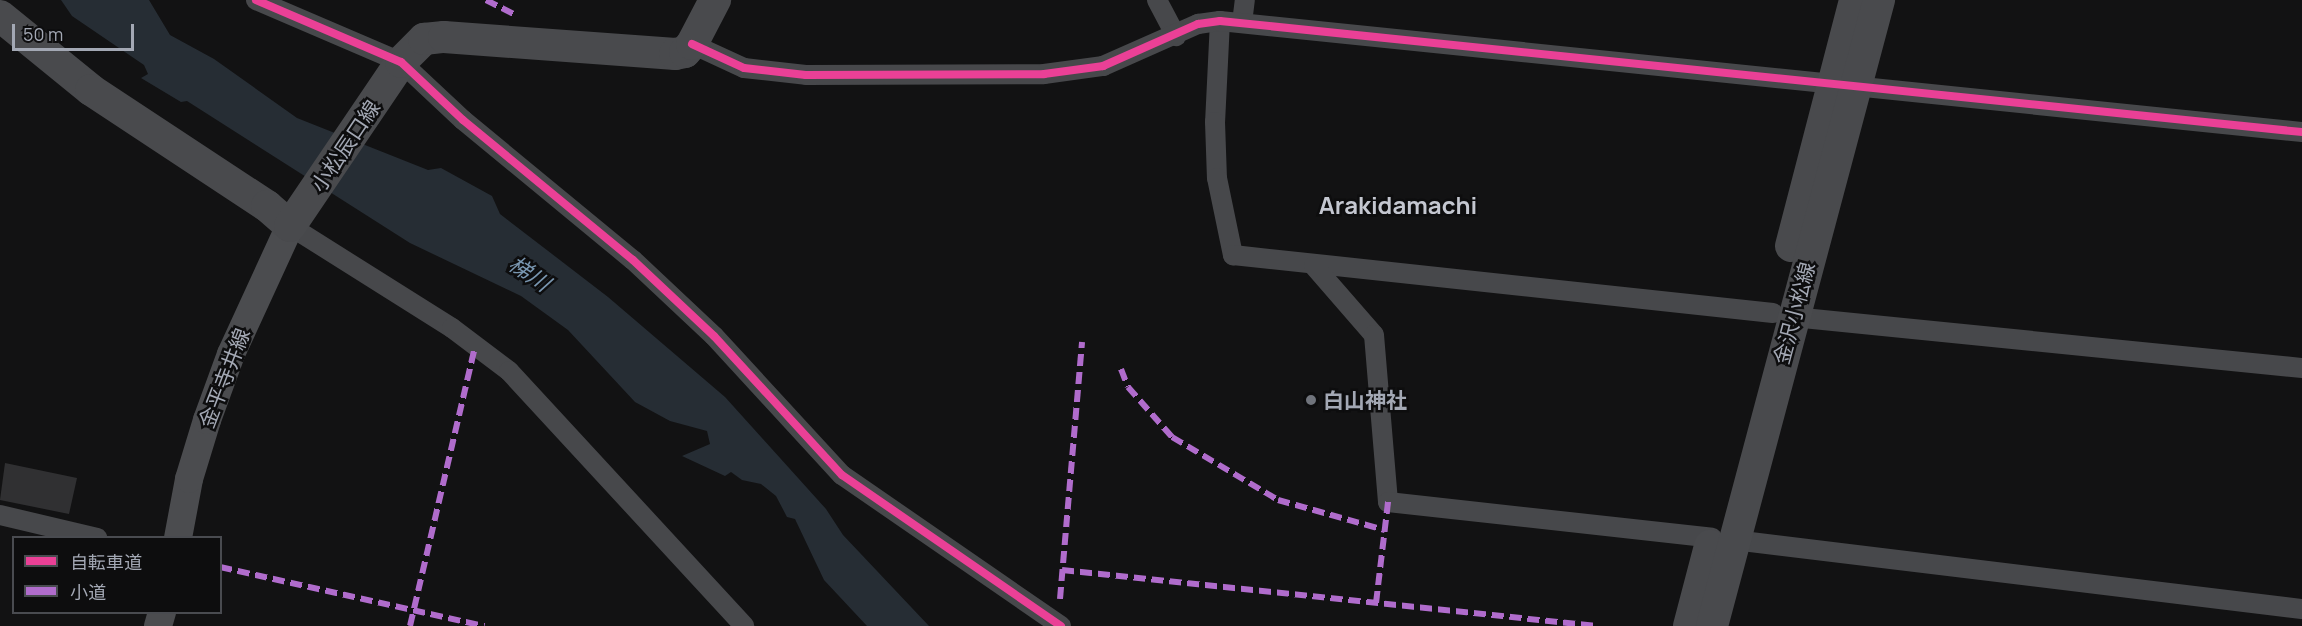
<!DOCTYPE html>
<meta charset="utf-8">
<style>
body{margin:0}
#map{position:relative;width:2302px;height:626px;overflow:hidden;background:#121213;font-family:Manrope,"Noto Sans JP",sans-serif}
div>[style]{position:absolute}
.water>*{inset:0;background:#262d34}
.building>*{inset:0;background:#303032}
.minor>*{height:20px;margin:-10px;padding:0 10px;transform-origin:10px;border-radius:10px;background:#47484b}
.secondary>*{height:28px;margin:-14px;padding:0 14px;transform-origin:14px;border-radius:14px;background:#4b4c4f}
.primary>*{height:32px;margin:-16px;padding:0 16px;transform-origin:16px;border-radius:16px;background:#494a4d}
.quiet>*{height:6px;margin-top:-3px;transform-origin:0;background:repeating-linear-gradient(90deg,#b06ccc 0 12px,transparent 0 18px)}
.cycleway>*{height:8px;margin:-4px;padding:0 4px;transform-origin:4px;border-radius:4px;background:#ea4096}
.dots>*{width:16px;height:16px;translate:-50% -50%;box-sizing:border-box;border:3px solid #0d0d0e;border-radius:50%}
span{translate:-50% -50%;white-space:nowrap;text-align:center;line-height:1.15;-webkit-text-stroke:5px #0d0d0e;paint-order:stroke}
.street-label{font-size:21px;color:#a3a8b4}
.poi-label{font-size:21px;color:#a3a8b4;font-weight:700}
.left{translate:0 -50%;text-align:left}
.water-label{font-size:22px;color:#7996b0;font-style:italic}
.quarter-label{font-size:24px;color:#c4c7d0;font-weight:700}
.legend{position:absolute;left:12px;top:536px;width:210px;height:78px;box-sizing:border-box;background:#0d0d0e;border:2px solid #494b50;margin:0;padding:8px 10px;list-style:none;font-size:18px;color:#a3a8b4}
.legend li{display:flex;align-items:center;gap:12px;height:30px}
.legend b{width:30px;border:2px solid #494b50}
.scale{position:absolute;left:12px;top:24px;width:122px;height:27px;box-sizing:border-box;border:3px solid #a3a8b4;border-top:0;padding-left:8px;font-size:18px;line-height:21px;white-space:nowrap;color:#a3a8b4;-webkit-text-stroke:4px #0d0d0e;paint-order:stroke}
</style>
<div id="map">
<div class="water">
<i style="clip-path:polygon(61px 0,149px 0,170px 35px,214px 59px,297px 118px,428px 170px,441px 168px,492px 196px,500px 214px,608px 297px,725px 397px,826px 509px,843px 535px,929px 626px,867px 626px,824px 580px,795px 519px,787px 517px,776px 496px,761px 484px,742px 480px,731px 472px,725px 476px,682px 456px,710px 444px,707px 431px,670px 421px,635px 402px,568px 330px,521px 296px,410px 243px,187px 101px,181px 102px,141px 78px,148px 74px,144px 65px,72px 16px)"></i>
</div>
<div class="building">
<i style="clip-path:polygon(5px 463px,77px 478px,69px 514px,0 500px)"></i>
</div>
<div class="minor">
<i style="left:256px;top:0;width:158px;rotate:23.2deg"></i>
<i style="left:401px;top:62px;width:85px;rotate:43.1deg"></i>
<i style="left:463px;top:120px;width:220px;rotate:39.5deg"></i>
<i style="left:633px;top:260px;width:111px;rotate:43.2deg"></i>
<i style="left:714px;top:336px;width:189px;rotate:47.4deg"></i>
<i style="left:842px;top:475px;width:266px;rotate:34.6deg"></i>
<i style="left:1157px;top:0;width:41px;rotate:62.2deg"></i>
<i style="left:1220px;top:21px;width:101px;rotate:92.8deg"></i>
<i style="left:1215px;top:122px;width:56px;rotate:88deg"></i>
<i style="left:1217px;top:178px;width:79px;rotate:78.3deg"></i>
<i style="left:1233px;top:255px;width:543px;rotate:6.13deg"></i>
<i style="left:1242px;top:23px;width:23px;rotate:-83deg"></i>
<i style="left:692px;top:44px;width:57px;rotate:24.8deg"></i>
<i style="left:744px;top:68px;width:62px;rotate:6.4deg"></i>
<i style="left:806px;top:75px;width:238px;rotate:-0.2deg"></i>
<i style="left:1044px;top:74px;width:60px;rotate:-7.7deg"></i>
<i style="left:1103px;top:66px;width:104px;rotate:-23.9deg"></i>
<i style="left:1198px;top:24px;width:22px;rotate:-8deg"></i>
<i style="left:1220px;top:21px;width:1088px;rotate:5.86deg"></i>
<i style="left:290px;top:226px;width:191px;rotate:32.2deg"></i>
<i style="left:452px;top:328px;width:71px;rotate:37deg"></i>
<i style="left:509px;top:371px;width:347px;rotate:47.3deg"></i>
<i style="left:1314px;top:266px;width:91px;rotate:49deg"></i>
<i style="left:1374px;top:335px;width:168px;rotate:85.2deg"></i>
<i style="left:1388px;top:502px;width:326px;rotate:6.3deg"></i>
<i style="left:1793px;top:317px;width:512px;rotate:5.72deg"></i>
<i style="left:0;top:515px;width:100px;rotate:13.3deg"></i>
<i style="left:1734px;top:540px;width:572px;rotate:6.93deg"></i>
</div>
<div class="secondary">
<i style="left:178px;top:538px;width:60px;rotate:-79.4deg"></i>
<i style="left:189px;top:479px;width:62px;rotate:-73deg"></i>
<i style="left:207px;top:420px;width:70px;rotate:-70deg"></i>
<i style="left:231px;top:354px;width:141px;rotate:-65.3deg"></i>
<i style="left:158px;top:626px;width:15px;rotate:-74deg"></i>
</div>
<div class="primary">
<i style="left:0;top:16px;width:117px;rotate:39.1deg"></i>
<i style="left:91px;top:90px;width:211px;rotate:33.4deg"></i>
<i style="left:267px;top:206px;width:30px;rotate:41deg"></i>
<i style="left:290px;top:226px;width:198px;rotate:-55.9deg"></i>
<i style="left:401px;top:62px;width:33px;rotate:-45deg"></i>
<i style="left:424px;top:39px;width:20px;rotate:-6deg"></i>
<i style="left:444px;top:37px;width:232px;rotate:4.2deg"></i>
<i style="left:675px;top:54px;width:10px;rotate:-11deg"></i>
<i style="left:685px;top:52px;width:11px;rotate:-49deg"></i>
<i style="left:692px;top:44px;width:50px;rotate:-62.4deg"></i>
<i style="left:1791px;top:246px;width:254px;rotate:-75.4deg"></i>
<i style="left:1689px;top:626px;width:83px;rotate:-75.3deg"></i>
<i style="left:1712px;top:626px;width:648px;rotate:-75.06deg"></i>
</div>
<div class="quiet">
<i style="left:486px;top:0;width:33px;rotate:27deg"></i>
<i style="left:1121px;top:369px;width:19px;rotate:69deg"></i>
<i style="left:1128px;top:387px;width:67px;rotate:48.7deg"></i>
<i style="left:1172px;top:437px;width:123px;rotate:30.7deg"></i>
<i style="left:1278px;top:500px;width:111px;rotate:15.7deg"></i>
<i style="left:220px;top:567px;width:271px;rotate:12.6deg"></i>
<i style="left:1062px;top:570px;width:538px;rotate:5.98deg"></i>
<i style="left:1060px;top:599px;width:258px;rotate:-85.1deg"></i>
<i style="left:1376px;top:603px;width:102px;rotate:-83.2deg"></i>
<i style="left:410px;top:626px;width:287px;rotate:-76.9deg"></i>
</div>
<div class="cycleway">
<i style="left:256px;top:0;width:158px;rotate:23.2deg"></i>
<i style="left:401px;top:62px;width:85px;rotate:43.1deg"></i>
<i style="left:463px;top:120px;width:220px;rotate:39.5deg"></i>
<i style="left:633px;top:260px;width:111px;rotate:43.2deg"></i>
<i style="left:714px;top:336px;width:189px;rotate:47.4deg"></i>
<i style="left:842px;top:475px;width:266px;rotate:34.6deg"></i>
<i style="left:692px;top:44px;width:57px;rotate:24.8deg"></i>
<i style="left:744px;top:68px;width:62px;rotate:6.4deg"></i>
<i style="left:806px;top:75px;width:238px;rotate:-0.2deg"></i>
<i style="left:1044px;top:74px;width:60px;rotate:-7.7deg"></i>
<i style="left:1103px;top:66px;width:104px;rotate:-23.9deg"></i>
<i style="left:1198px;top:24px;width:22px;rotate:-8deg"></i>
<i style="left:1220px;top:21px;width:1088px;rotate:5.86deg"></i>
</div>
<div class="dots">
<i style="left:1311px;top:400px;background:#70747c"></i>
</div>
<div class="street-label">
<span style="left:345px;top:146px;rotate:-56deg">小松辰口線</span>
<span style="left:1794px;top:313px;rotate:-75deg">金沢小松線</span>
<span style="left:224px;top:378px;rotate:-69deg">金平寺井線</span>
</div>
<div class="poi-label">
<span class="left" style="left:1323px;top:400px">白山神社</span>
</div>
<div class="water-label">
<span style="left:529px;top:274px;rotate:34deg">梯川</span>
</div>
<div class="quarter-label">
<span style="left:1398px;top:205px">Arakidamachi</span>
</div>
<ul class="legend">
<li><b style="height:8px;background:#ea4096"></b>自転車道</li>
<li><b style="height:8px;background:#b06ccc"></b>小道</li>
</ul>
<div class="scale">50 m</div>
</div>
